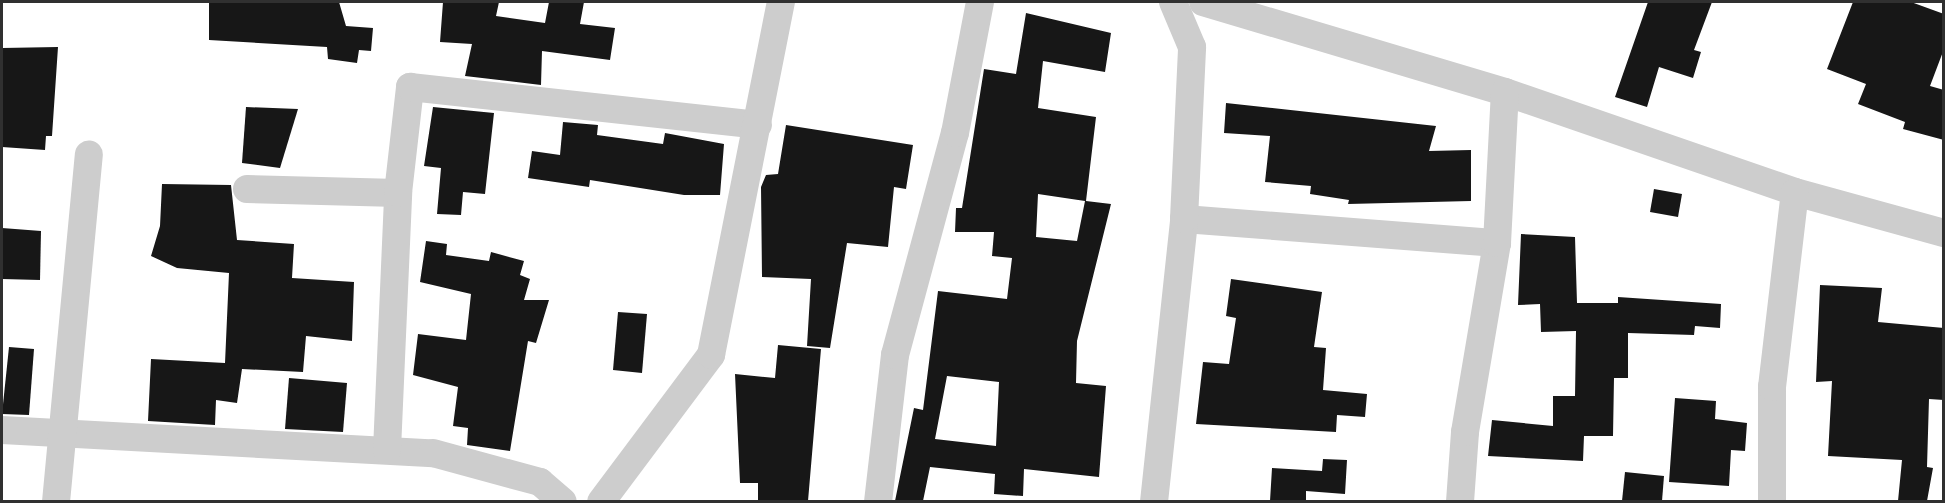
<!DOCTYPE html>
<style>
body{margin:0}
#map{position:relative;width:1945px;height:503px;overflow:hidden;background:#fff;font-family:"Open Sans",sans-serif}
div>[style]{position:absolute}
.building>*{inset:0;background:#171717}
.minor>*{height:28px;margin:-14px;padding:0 14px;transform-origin:14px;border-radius:14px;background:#cdcdcd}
span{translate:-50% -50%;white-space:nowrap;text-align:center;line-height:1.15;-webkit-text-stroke:6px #fff;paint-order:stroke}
.frame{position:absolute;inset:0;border:3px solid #303030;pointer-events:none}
</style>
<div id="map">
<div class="building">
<i style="clip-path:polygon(209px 2px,339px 2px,346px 26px,373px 28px,371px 51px,359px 50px,357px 63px,328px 59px,327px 47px,209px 40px)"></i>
<i style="clip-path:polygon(443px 2px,499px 2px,496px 16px,545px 23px,549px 2px,584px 2px,580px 24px,615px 28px,610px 60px,542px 51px,541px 85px,465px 76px,472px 44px,440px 42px)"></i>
<i style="clip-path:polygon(1648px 2px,1712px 2px,1694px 50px,1701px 52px,1693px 78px,1659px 67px,1647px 107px,1615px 97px)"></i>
<i style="clip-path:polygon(1853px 2px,1911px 2px,1944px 14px,1944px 49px,1930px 86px,1944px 90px,1944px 140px,1903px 129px,1905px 122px,1858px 104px,1866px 84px,1827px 69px)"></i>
<i style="clip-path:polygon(evenodd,1026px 13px,1111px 33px,1105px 72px,1043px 61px,1038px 108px,1096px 117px,1086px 201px,1111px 204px,1077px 341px,1076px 383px,1106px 386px,1099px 477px,1024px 469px,1023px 496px,994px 494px,995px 474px,930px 467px,923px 501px,895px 501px,914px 408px,923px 410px,938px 291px,1007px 299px,1012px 258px,992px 256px,994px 232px,955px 232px,956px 208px,962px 208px,984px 69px,1016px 74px,1026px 13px,1038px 194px,1085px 201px,1077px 241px,1036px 237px,1038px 194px,1026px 13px,947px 376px,999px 382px,996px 446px,935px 439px,947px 376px)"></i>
<i style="clip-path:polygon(58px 47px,52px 136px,46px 136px,45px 150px,2px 147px,2px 48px)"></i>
<i style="clip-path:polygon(1226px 103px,1436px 126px,1429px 151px,1471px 150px,1471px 201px,1348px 204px,1349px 200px,1310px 194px,1311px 186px,1265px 182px,1270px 136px,1224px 133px)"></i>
<i style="clip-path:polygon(246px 107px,298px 109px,280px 168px,242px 163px)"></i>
<i style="clip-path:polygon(433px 107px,494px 113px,485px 194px,463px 192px,461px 215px,437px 214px,441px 168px,424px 166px)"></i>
<i style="clip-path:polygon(563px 122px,598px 125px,597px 135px,663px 144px,665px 133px,724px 144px,720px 195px,684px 195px,590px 180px,589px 187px,528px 178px,532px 151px,560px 155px)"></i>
<i style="clip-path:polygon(786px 125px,913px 145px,906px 189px,894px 187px,888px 247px,847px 243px,830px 348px,807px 346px,811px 279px,762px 277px,761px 187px,766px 175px,778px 174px)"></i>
<i style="clip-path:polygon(162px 184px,231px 185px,237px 240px,294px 244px,292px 278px,354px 282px,352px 341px,306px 336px,303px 372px,242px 369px,237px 403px,216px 400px,215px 425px,148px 421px,151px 359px,225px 363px,229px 273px,177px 268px,151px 256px,160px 226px)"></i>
<i style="clip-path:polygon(1654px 189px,1682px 194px,1678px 217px,1650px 212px)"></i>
<i style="clip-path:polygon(2px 228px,41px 231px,40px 280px,2px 279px)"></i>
<i style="clip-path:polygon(1521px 234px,1575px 237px,1577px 303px,1618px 303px,1618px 297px,1721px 304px,1720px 328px,1695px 326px,1694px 335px,1628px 333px,1628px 378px,1614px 378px,1613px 436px,1584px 436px,1583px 461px,1488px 456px,1492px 420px,1553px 426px,1553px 396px,1575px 396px,1576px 331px,1541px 332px,1540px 304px,1518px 305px)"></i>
<i style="clip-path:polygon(426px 241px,447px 244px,446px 255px,489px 261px,491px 252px,524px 261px,520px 275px,530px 279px,524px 300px,549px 300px,536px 343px,528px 341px,510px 451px,467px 445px,468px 428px,453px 426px,458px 387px,413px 375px,418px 334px,466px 340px,471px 294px,420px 282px)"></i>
<i style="clip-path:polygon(1231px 279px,1322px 292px,1314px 347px,1326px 348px,1323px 390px,1367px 394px,1365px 417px,1337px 415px,1336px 432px,1196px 424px,1203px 362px,1229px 364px,1236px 318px,1226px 316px)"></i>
<i style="clip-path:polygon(1820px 285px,1882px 288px,1878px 322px,1944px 328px,1944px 400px,1929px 399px,1927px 467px,1933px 468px,1927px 501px,1898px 501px,1902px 460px,1828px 456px,1832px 381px,1816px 382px)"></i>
<i style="clip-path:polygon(618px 312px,647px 314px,642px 373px,613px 370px)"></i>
<i style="clip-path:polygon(778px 345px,821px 349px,808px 501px,758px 501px,758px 483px,740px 483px,735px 374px,775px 378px)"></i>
<i style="clip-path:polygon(9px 347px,34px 349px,29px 415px,2px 414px)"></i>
<i style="clip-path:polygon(289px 378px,347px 383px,343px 432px,285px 429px)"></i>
<i style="clip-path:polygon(1675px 398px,1716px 401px,1715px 419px,1747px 423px,1745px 451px,1731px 450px,1729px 486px,1669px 482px)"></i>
<i style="clip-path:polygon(1323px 459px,1347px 460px,1345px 494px,1306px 491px,1306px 501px,1270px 501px,1272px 468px,1322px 471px)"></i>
<i style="clip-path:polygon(1625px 472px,1664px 476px,1662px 501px,1622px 501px)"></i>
</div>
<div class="minor">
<i style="left:1203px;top:2px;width:315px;rotate:16.6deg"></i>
<i style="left:1505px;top:92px;width:307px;rotate:19deg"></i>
<i style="left:1795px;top:192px;width:155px;rotate:15.4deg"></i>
<i style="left:247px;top:189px;width:151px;rotate:1.5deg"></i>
<i style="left:1184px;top:219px;width:314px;rotate:4.4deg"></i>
<i style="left:2px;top:430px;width:432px;rotate:3.1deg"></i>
<i style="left:433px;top:453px;width:111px;rotate:15.2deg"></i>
<i style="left:540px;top:482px;width:30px;rotate:41deg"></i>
<i style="left:387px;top:450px;width:257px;rotate:-87.5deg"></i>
<i style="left:398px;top:193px;width:107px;rotate:-83.5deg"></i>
<i style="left:410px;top:87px;width:350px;rotate:6.2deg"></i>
<i style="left:56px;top:502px;width:349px;rotate:-84.6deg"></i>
<i style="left:601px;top:502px;width:184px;rotate:-53.2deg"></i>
<i style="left:711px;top:355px;width:360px;rotate:-78.8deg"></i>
<i style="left:878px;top:502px;width:148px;rotate:-83.4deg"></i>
<i style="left:895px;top:355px;width:230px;rotate:-74.9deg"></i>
<i style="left:955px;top:133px;width:133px;rotate:-79.2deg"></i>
<i style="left:1154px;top:502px;width:285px;rotate:-83.9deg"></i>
<i style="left:1184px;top:219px;width:172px;rotate:-87.3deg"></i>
<i style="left:1192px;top:47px;width:49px;rotate:-112.9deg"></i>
<i style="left:1460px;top:502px;width:70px;rotate:-85.9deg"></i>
<i style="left:1465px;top:432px;width:192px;rotate:-80.4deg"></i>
<i style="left:1497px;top:243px;width:151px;rotate:-87deg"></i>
<i style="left:1772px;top:502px;width:115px;rotate:-90deg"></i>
<i style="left:1772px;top:387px;width:196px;rotate:-83.3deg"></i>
</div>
<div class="frame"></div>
</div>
